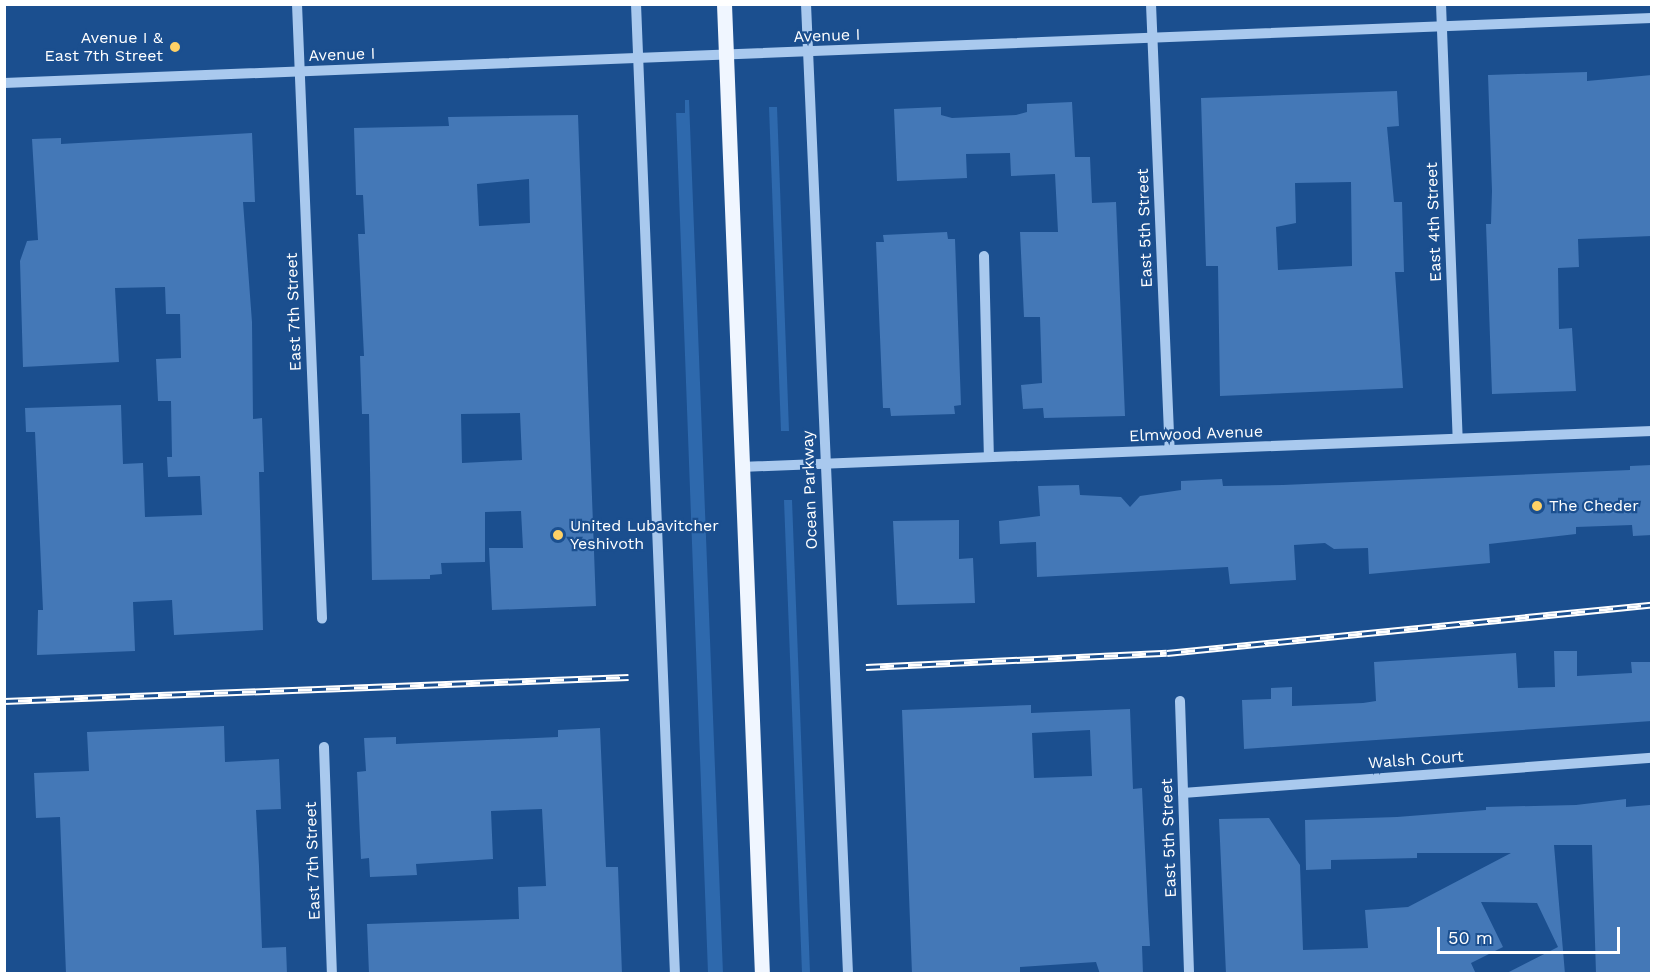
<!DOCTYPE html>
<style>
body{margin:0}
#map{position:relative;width:1656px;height:978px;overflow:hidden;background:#1b4f8f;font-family:"Work Sans",sans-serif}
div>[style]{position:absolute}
.green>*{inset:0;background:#2e69ad}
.building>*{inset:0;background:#4478b7}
.minor>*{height:10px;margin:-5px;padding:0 5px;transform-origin:5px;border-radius:5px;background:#a9c9ee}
.major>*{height:15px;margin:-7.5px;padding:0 7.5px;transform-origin:7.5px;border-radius:7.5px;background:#f0f6ff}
.rail>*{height:7px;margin-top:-3.5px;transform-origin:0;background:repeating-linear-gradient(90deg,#1b4f8f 0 14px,#fff 0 28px);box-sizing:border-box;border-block:2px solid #fff}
.dots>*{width:16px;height:16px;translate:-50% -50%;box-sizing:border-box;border:3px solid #1b4f8f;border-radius:50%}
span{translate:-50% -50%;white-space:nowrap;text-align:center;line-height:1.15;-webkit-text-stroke:4.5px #1b4f8f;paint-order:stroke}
.street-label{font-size:16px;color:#fff}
.poi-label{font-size:16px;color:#fff}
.right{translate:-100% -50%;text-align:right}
.left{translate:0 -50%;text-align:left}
.frame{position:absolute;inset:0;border:6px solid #fff;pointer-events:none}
.scale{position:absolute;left:1437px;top:927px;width:183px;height:27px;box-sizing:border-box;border:3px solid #fff;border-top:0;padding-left:8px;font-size:18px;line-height:21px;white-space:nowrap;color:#fff;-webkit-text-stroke:4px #1b4f8f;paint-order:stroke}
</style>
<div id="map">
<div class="green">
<i style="clip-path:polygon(685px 100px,689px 100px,723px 974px,708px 973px,676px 113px,685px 113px)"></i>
<i style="clip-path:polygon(769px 107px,777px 107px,789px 431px,781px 431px)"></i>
<i style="clip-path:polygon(784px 500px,792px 500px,810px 973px,802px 973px)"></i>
</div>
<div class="building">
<i style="clip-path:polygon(1587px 72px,1587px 81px,1652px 75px,1652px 236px,1578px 239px,1579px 267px,1558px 268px,1559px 329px,1572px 328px,1576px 391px,1492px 394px,1486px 224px,1491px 224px,1492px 191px,1488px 75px)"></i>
<i style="clip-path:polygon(evenodd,1397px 91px,1399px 126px,1387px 127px,1394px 202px,1402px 202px,1404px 272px,1395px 272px,1403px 388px,1220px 396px,1218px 266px,1206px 266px,1201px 98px,1397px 91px,1351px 182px,1352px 266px,1278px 270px,1276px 227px,1296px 223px,1295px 183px,1351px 182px)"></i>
<i style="clip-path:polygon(1072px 102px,1075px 157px,1090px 157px,1092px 203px,1116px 202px,1125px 416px,1044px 418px,1043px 408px,1023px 409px,1021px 385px,1042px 383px,1040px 317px,1024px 317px,1020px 232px,1058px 232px,1055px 174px,1011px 176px,1010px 153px,966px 154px,967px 178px,897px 181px,894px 109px,941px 107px,941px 115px,952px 118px,1016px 115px,1027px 112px,1027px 104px)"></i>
<i style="clip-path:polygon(evenodd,578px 115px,596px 606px,492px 610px,489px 548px,523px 548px,521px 511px,485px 512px,485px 562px,441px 563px,442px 574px,430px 575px,430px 579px,372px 580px,369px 414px,362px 414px,360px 356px,364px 356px,358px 234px,365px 234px,363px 195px,356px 195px,354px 128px,449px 126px,448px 117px,578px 115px,529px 179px,530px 223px,479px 226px,477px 184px,529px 179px,578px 115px,520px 413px,522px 460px,462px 463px,461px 414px,520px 413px)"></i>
<i style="clip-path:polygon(252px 133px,255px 202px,243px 202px,252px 322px,253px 419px,262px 418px,264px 472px,259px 472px,263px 630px,174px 635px,172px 600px,133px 602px,135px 651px,37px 655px,38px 610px,43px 610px,38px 498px,35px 432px,26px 432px,25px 408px,121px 405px,123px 464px,143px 463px,145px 517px,202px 515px,200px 476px,168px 477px,167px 457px,172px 457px,171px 401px,158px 401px,156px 359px,181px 358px,180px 314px,166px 314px,165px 287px,115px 288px,119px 362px,23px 367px,20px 261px,27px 241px,38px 240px,32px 139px,61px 138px,61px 144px)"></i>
<i style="clip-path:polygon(947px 232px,948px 239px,955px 239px,961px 405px,954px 406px,955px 414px,891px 416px,890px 408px,883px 408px,876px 242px,884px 242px,883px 235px)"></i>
<i style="clip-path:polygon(1652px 465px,1652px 535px,1633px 536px,1632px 525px,1576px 527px,1576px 534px,1489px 544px,1490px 563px,1369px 574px,1368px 548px,1334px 549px,1325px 543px,1294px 545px,1296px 580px,1230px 584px,1228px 567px,1037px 577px,1036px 542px,1000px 544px,999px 521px,1040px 516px,1038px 486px,1079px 485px,1080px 495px,1121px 497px,1130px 507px,1140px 496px,1181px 490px,1181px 481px,1222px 479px,1223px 486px,1283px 485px,1630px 470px,1630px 466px)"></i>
<i style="clip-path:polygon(959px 520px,959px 559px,973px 558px,975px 603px,897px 605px,893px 521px)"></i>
<i style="clip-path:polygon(1554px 651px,1577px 651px,1577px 676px,1632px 673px,1631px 662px,1652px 662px,1652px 721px,1244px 749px,1242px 700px,1271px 699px,1271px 688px,1292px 687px,1292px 706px,1363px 703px,1376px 701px,1374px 662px,1516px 653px,1518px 688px,1555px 687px)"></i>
<i style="clip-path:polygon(evenodd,1031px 705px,1031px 713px,1130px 709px,1133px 789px,1142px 788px,1148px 911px,1150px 946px,1142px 946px,1143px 974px,1100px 974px,1096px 962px,1020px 967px,1020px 974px,912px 974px,902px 710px,1031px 705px,1090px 730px,1092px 776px,1034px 778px,1032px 733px,1090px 730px)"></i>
<i style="clip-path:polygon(224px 726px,225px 762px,279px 759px,281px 809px,256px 810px,259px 866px,262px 948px,286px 947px,287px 974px,66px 974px,60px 817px,36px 818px,34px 773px,89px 771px,87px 732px)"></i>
<i style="clip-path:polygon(600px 728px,606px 867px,618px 867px,622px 974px,369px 974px,367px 924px,519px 919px,518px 887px,546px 886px,542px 809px,491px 811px,493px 859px,416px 864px,417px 875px,370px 877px,369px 858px,361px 859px,357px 772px,366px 771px,364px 738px,396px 737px,396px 744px,558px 737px,558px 730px)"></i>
<i style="clip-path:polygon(1626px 799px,1626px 807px,1650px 805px,1652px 974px,1596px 974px,1592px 845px,1554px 845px,1565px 974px,1505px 974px,1558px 947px,1537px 903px,1481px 902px,1503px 947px,1471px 963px,1476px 974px,1226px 974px,1219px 819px,1269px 818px,1300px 865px,1303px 950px,1368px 948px,1365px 910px,1408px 907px,1511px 853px,1417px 853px,1417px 858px,1331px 860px,1331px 869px,1306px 870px,1305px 820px,1397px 817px,1486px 810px,1486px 807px,1576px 805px)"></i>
</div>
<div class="minor">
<i style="left:297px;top:4px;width:615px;rotate:87.67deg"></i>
<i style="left:636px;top:4px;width:971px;rotate:87.7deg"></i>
<i style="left:806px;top:4px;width:971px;rotate:87.52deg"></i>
<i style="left:1151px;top:4px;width:446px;rotate:87.6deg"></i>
<i style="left:1441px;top:4px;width:434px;rotate:87.8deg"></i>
<i style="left:4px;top:83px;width:1649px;rotate:-2.26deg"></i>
<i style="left:984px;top:256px;width:201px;rotate:88.6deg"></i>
<i style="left:741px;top:467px;width:912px;rotate:-2.26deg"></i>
<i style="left:1180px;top:701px;width:273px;rotate:88.1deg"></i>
<i style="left:324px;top:747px;width:227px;rotate:88deg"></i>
<i style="left:1183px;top:793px;width:470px;rotate:-4.3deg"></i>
</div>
<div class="major">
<i style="left:724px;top:4px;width:971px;rotate:87.76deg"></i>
</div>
<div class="rail">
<i style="left:866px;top:667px;width:301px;rotate:-2.7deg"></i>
<i style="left:1167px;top:653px;width:487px;rotate:-5.7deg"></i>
<i style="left:4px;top:701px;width:625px;rotate:-2.2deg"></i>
</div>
<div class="dots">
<i style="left:175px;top:47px;background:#ffd166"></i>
<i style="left:1537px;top:506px;background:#ffd166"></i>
<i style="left:558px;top:535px;background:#ffd166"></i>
</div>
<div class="street-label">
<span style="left:827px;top:36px;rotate:-2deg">Avenue I</span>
<span style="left:342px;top:55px;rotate:-2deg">Avenue I</span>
<span style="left:1434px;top:222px;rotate:-92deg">East 4th Street</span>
<span style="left:1145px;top:228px;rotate:-92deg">East 5th Street</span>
<span style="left:294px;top:312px;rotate:-92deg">East 7th Street</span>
<span style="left:1196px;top:434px;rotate:-2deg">Elmwood Avenue</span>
<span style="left:810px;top:490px;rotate:-92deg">Ocean Parkway</span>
<span style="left:1416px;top:760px;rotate:-4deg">Walsh Court</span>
<span style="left:1169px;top:838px;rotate:-92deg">East 5th Street</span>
<span style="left:313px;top:861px;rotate:-92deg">East 7th Street</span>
</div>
<div class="poi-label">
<span class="right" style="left:163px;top:47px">Avenue I &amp;<br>East 7th Street</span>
<span class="left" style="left:1549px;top:506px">The Cheder</span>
<span class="left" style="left:570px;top:535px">United Lubavitcher<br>Yeshivoth</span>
</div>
<div class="frame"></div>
<div class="scale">50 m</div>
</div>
